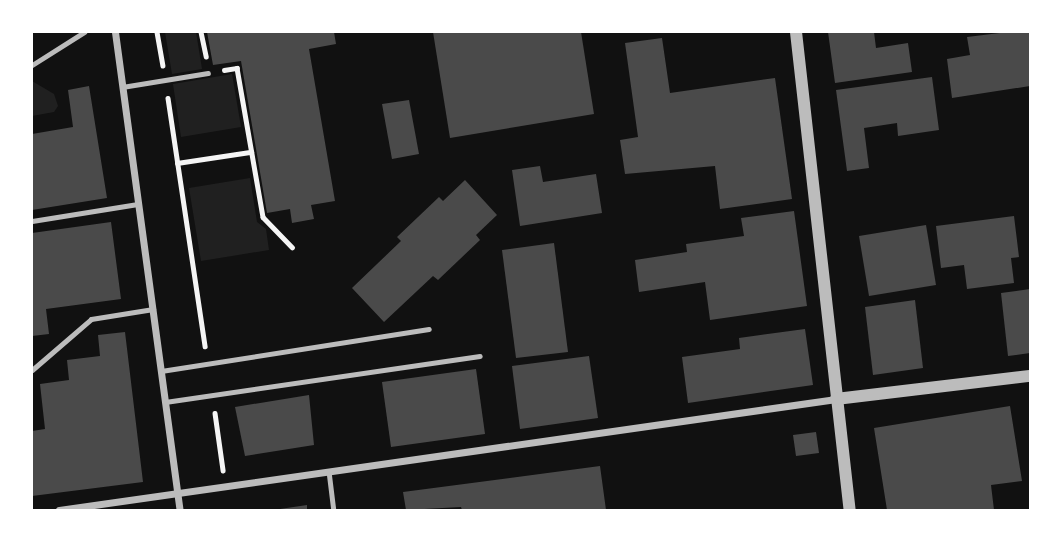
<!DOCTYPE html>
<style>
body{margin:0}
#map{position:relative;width:1062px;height:542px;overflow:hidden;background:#111;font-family:Raleway,sans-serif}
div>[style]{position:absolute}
.green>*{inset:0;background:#202020}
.building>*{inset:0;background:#4a4a4a}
.path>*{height:4.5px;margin:-2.25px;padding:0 2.25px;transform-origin:2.25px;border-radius:2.25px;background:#f5f5f5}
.service>*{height:5px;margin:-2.5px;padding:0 2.5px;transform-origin:2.5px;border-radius:2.5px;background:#bcbcbc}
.minor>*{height:7px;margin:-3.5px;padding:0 3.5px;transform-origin:3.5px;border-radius:3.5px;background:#bcbcbc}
.tertiary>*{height:12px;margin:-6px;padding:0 6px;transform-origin:6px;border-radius:6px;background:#bcbcbc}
span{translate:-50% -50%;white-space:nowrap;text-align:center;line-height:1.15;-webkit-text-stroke:6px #fff;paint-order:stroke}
.frame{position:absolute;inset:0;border:33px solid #fff;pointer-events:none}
</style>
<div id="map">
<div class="green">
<i style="clip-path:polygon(165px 32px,196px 32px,202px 69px,172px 74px)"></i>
<i style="clip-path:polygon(232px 74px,241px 127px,181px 137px,173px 84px)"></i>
<i style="clip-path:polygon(32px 81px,54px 94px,58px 106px,54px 112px,32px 116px)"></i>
<i style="clip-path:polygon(250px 178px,257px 222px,266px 229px,269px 250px,201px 261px,189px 188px)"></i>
</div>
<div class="building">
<i style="clip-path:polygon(207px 32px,334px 32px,336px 44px,309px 49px,335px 201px,311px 205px,314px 219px,292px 223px,290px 209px,267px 213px,241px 61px,213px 65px)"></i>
<i style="clip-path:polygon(433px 32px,581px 32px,594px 114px,450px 138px)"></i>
<i style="clip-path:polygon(828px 32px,874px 32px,876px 48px,908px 43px,912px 72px,835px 83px)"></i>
<i style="clip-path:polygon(1008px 32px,1030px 32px,1030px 86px,952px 98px,947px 59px,970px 55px,967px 37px)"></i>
<i style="clip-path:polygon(662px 38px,670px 93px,775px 78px,792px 199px,720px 209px,715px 166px,625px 174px,620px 140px,638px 137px,625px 43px)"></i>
<i style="clip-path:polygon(932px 77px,939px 130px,898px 136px,897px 123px,864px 128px,869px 168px,847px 171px,836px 90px)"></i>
<i style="clip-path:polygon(89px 86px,107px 198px,32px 210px,32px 134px,73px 127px,68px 90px)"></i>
<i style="clip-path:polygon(409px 100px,419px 154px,392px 159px,382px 104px)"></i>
<i style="clip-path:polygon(540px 166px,543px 182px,596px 174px,602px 213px,520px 226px,512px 170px)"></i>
<i style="clip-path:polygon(465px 180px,497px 215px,476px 235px,480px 240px,438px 280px,433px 276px,384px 322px,352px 288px,401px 241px,397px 237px,439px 197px,443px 201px)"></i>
<i style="clip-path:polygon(794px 211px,807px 306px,710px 320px,705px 282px,639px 292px,635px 260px,687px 252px,686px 244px,744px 236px,741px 218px)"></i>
<i style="clip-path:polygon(1014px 216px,1019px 257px,1011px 258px,1014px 283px,967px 289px,964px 265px,941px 268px,936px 226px)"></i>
<i style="clip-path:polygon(111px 222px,121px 299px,46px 309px,49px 334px,32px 336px,32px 233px)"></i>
<i style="clip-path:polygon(926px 225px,936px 285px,869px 296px,859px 236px)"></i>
<i style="clip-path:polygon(554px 243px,568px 352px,516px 358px,502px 250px)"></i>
<i style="clip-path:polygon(1030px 289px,1030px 353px,1008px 356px,1001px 293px)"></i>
<i style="clip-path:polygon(915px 300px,923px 368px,873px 375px,865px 307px)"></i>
<i style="clip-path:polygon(805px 329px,813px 385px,688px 403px,682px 357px,740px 349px,739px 338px)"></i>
<i style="clip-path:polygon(125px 332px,143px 482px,32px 496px,32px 431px,45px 429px,40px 384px,69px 380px,67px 360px,100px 356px,98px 335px)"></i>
<i style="clip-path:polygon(589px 356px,598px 418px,520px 429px,512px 366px)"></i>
<i style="clip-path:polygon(476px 369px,485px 434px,391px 447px,382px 382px)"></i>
<i style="clip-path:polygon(309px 395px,314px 445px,245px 456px,235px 407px)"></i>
<i style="clip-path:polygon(1010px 406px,1022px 481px,991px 485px,994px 510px,887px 510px,874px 428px)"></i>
<i style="clip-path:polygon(816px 432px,819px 453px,796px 456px,793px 435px)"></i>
<i style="clip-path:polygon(600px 466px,606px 510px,462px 510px,461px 507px,406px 510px,403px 492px)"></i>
<i style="clip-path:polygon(307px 505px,307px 510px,280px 510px,280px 509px)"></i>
</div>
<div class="path">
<i style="left:157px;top:32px;width:34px;rotate:80deg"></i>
<i style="left:201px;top:32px;width:25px;rotate:78deg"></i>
<i style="left:224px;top:70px;width:13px;rotate:-9deg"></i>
<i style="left:237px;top:68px;width:151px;rotate:80.1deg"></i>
<i style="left:263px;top:217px;width:42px;rotate:46deg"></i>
<i style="left:168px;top:98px;width:251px;rotate:81.5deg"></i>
<i style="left:177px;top:163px;width:75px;rotate:-8.5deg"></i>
<i style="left:215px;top:413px;width:58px;rotate:82deg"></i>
</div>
<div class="service">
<i style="left:32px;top:65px;width:62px;rotate:-32.4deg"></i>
<i style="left:122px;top:87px;width:87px;rotate:-9.2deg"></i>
<i style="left:32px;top:221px;width:107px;rotate:-9.1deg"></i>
<i style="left:32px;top:370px;width:78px;rotate:-40.8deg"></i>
<i style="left:91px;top:319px;width:63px;rotate:-9.2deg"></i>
<i style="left:161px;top:371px;width:271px;rotate:-8.9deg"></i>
<i style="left:165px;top:402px;width:318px;rotate:-8.3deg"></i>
<i style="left:329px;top:475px;width:35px;rotate:83deg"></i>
</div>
<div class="minor">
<i style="left:115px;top:32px;width:482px;rotate:82.3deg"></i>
<i style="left:59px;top:510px;width:785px;rotate:-8.13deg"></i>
</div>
<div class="tertiary">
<i style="left:796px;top:32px;width:481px;rotate:83.6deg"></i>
<i style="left:836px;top:399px;width:195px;rotate:-6.8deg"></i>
</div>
<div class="frame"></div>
</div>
